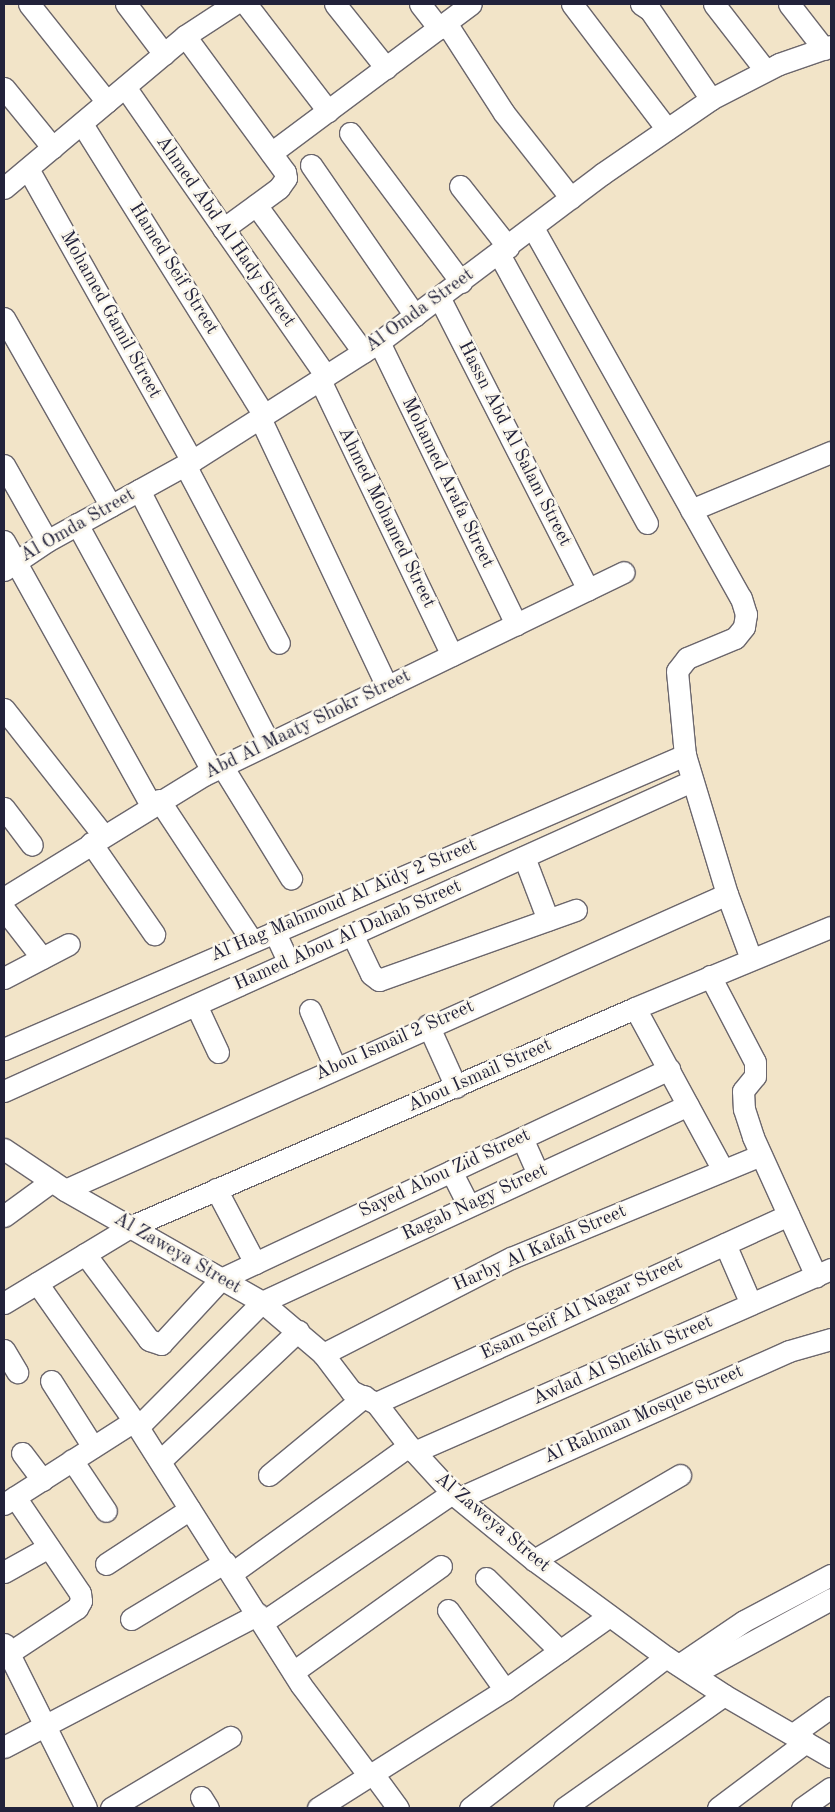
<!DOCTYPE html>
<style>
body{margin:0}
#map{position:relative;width:835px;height:1812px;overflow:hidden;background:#f2e4c8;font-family:"Old Standard TT",serif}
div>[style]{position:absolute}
.roads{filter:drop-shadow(1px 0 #6b666c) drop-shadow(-1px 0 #6b666c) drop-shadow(0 1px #6b666c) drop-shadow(0 -1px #6b666c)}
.minor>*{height:21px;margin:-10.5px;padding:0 10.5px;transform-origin:10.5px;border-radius:10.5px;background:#fff}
span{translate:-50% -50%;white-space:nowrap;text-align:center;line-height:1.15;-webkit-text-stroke:5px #fbf7ec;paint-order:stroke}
.street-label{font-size:19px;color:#22223b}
.frame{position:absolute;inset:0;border:5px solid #22223b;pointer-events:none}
</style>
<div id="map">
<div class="roads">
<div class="minor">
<i style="left:29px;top:4px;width:125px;rotate:51.5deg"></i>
<i style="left:126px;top:4px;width:63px;rotate:52.8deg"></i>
<i style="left:246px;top:4px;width:135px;rotate:52.5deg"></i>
<i style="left:335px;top:4px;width:82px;rotate:51.4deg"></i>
<i style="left:420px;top:4px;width:31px;rotate:52deg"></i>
<i style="left:572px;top:4px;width:157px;rotate:52.8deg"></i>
<i style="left:641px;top:4px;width:11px;rotate:34deg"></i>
<i style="left:650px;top:10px;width:108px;rotate:55.6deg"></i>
<i style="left:714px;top:4px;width:83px;rotate:52.3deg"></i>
<i style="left:789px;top:4px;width:57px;rotate:52.1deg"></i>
<i style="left:446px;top:23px;width:107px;rotate:57.2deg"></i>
<i style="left:504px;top:113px;width:108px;rotate:51.8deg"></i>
<i style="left:185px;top:36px;width:169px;rotate:53.7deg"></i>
<i style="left:285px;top:172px;width:6px;rotate:81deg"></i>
<i style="left:286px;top:178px;width:12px;rotate:125deg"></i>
<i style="left:279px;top:188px;width:69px;rotate:143.8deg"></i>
<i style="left:125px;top:87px;width:352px;rotate:55.2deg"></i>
<i style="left:4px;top:88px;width:77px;rotate:50.8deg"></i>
<i style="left:82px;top:124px;width:343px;rotate:58deg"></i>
<i style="left:350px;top:133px;width:186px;rotate:53.3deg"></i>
<i style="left:271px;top:153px;width:249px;rotate:-36.7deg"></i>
<i style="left:311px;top:165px;width:183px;rotate:55.4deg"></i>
<i style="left:28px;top:169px;width:335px;rotate:60.7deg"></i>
<i style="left:460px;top:186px;width:78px;rotate:51.8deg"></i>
<i style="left:4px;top:188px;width:236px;rotate:-40deg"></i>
<i style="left:185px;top:36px;width:59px;rotate:-33.1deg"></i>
<i style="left:256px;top:205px;width:182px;rotate:53.9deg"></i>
<i style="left:533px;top:228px;width:424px;rotate:60.7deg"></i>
<i style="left:741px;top:598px;width:17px;rotate:73deg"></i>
<i style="left:746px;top:614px;width:13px;rotate:99deg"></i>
<i style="left:744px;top:627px;width:14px;rotate:129deg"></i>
<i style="left:735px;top:638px;width:52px;rotate:157.4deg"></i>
<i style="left:687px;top:658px;width:16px;rotate:128deg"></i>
<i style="left:677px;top:671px;width:84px;rotate:84.6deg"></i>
<i style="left:685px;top:755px;width:145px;rotate:73.2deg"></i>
<i style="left:727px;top:894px;width:69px;rotate:69.7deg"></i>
<i style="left:499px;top:254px;width:307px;rotate:61.2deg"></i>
<i style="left:440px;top:299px;width:326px;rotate:63deg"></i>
<i style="left:4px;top:318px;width:216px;rotate:60.4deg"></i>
<i style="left:379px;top:342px;width:314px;rotate:64.1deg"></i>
<i style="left:320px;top:380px;width:305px;rotate:64.4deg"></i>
<i style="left:260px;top:418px;width:297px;rotate:64.7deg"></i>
<i style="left:4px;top:465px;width:87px;rotate:60.5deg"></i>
<i style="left:185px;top:465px;width:201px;rotate:62.2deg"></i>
<i style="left:139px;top:490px;width:284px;rotate:62.8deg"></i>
<i style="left:691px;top:510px;width:152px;rotate:-22.5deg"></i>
<i style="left:77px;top:524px;width:281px;rotate:61.3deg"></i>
<i style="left:4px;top:541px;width:302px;rotate:60.9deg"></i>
<i style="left:4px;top:570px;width:52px;rotate:-34deg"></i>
<i style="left:47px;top:541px;width:166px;rotate:-28.9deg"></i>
<i style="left:192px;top:461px;width:222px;rotate:-32.5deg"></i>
<i style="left:379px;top:342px;width:279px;rotate:-37deg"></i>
<i style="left:602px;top:174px;width:132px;rotate:-34.5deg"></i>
<i style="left:711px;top:99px;width:76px;rotate:-27.2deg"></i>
<i style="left:779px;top:64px;width:55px;rotate:-19.1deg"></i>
<i style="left:4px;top:709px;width:160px;rotate:51.8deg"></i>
<i style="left:222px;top:766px;width:132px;rotate:58.4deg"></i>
<i style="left:159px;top:800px;width:169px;rotate:56.6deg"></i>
<i style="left:4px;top:808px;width:46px;rotate:52.9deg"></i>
<i style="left:91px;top:843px;width:111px;rotate:55.3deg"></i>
<i style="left:524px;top:857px;width:67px;rotate:69.1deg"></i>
<i style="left:4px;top:898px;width:235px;rotate:-31.6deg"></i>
<i style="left:204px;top:775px;width:466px;rotate:-25.8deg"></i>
<i style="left:4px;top:909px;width:62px;rotate:52.2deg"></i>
<i style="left:274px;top:931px;width:35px;rotate:65deg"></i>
<i style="left:352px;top:934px;width:44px;rotate:64.6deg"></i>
<i style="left:371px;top:974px;width:10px;rotate:37deg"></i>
<i style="left:379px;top:980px;width:209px;rotate:-19.6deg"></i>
<i style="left:710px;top:976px;width:97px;rotate:62.4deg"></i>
<i style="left:755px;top:1062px;width:14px;rotate:90deg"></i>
<i style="left:755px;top:1076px;width:19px;rotate:129deg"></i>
<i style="left:743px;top:1091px;width:18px;rotate:87deg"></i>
<i style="left:744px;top:1109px;width:29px;rotate:72deg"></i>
<i style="left:753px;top:1137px;width:153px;rotate:65.6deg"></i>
<i style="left:4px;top:978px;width:73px;rotate:-27.6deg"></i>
<i style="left:196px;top:1005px;width:52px;rotate:64.9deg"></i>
<i style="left:635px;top:1008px;width:184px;rotate:61.5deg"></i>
<i style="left:310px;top:1010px;width:62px;rotate:66.3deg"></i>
<i style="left:428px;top:1025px;width:68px;rotate:65.7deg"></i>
<i style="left:4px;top:1049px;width:742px;rotate:-23.35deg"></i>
<i style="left:4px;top:1091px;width:755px;rotate:-24.26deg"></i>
<i style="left:522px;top:1138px;width:39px;rotate:66deg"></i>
<i style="left:4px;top:1149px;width:73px;rotate:33.9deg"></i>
<i style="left:65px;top:1190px;width:227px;rotate:29.6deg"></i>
<i style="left:262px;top:1302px;width:80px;rotate:40.4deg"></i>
<i style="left:323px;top:1354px;width:46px;rotate:52.9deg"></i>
<i style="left:351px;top:1391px;width:28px;rotate:26deg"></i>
<i style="left:376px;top:1403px;width:54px;rotate:52.5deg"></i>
<i style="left:409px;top:1446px;width:64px;rotate:47.5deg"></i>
<i style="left:452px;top:1493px;width:106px;rotate:39.3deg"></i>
<i style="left:534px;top:1560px;width:164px;rotate:36.3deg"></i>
<i style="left:666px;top:1657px;width:69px;rotate:33.2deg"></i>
<i style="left:724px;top:1695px;width:124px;rotate:30.1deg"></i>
<i style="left:451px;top:1171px;width:38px;rotate:63deg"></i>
<i style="left:216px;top:1189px;width:84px;rotate:62.2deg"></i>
<i style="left:65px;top:1190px;width:725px;rotate:-24.09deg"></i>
<i style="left:4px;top:1216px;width:59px;rotate:-36.1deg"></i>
<i style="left:725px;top:1244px;width:65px;rotate:66.6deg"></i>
<i style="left:85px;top:1254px;width:107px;rotate:53.3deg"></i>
<i style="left:149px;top:1340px;width:13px;rotate:18deg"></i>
<i style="left:161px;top:1344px;width:88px;rotate:-47.3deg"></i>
<i style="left:221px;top:1279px;width:495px;rotate:-25.1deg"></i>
<i style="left:37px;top:1283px;width:169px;rotate:54.9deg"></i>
<i style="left:134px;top:1421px;width:312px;rotate:57.7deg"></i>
<i style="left:301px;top:1685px;width:114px;rotate:53.2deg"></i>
<i style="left:4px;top:1303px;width:147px;rotate:-31.1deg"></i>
<i style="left:130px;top:1227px;width:550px;rotate:-23.44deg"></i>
<i style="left:635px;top:1008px;width:212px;rotate:-22.5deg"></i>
<i style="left:4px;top:1350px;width:26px;rotate:59deg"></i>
<i style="left:323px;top:1354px;width:211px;rotate:-27.1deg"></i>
<i style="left:511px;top:1258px;width:270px;rotate:-22.4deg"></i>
<i style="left:51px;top:1381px;width:78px;rotate:57.5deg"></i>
<i style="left:376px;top:1403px;width:453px;rotate:-24.5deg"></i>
<i style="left:138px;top:1427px;width:176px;rotate:-45.2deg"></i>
<i style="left:262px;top:1302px;width:469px;rotate:-24.8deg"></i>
<i style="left:414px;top:1452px;width:455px;rotate:-23.7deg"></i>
<i style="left:22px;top:1453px;width:34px;rotate:53deg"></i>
<i style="left:72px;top:1460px;width:61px;rotate:56.3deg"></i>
<i style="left:160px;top:1461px;width:190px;rotate:-43.3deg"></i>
<i style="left:269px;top:1475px;width:124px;rotate:-39.5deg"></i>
<i style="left:459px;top:1498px;width:361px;rotate:-24deg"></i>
<i style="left:789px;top:1351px;width:44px;rotate:-15.9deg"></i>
<i style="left:4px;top:1504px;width:154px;rotate:-32.6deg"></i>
<i style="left:534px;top:1560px;width:169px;rotate:-30.2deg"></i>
<i style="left:106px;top:1564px;width:100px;rotate:-33.2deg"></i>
<i style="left:4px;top:1572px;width:51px;rotate:-29.1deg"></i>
<i style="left:232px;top:1573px;width:218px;rotate:-35.7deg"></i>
<i style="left:486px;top:1578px;width:104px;rotate:44.6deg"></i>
<i style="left:448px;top:1610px;width:98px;rotate:54.5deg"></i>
<i style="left:131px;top:1619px;width:110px;rotate:-31.2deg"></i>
<i style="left:263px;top:1622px;width:229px;rotate:-34.3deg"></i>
<i style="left:4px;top:1644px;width:183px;rotate:63.4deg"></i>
<i style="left:9px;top:1653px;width:82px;rotate:-33.5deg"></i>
<i style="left:77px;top:1608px;width:8px;rotate:-60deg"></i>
<i style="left:81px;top:1601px;width:8px;rotate:-97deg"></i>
<i style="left:80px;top:1593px;width:116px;rotate:-124.1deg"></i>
<i style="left:679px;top:1665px;width:78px;rotate:-34.1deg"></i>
<i style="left:744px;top:1621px;width:98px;rotate:-27.9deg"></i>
<i style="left:293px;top:1672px;width:182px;rotate:-35.6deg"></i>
<i style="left:693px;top:1674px;width:157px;rotate:-28.5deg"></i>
<i style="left:793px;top:1734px;width:47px;rotate:-35.4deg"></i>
<i style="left:4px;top:1747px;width:287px;rotate:-27.6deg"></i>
<i style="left:373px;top:1774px;width:42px;rotate:53.7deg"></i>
<i style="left:201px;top:1797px;width:13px;rotate:58deg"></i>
<i style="left:111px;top:1808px;width:139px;rotate:-30.8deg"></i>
<i style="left:318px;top:1808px;width:221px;rotate:-32.3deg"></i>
<i style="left:505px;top:1690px;width:128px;rotate:-35.4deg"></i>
<i style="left:470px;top:1808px;width:247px;rotate:-37.6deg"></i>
<i style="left:564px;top:1808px;width:196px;rotate:-35.2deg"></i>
<i style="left:718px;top:1808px;width:110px;rotate:-36.9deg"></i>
<i style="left:802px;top:1808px;width:35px;rotate:-35deg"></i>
</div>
</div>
<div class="street-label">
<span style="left:225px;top:232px;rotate:55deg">Ahmed Abd Al Hady Street</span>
<span style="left:173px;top:269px;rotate:58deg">Hamed Seif Street</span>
<span style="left:420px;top:311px;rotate:-36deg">Al Omda Street</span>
<span style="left:110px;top:315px;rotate:61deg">Mohamed Gamil Street</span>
<span style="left:514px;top:444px;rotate:63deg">Hassn Abd Al Salam Street</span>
<span style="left:447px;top:483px;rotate:64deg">Mohamed Arafa Street</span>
<span style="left:386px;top:518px;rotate:64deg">Ahmed Mohamed Street</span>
<span style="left:78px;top:526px;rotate:-30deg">Al Omda Street</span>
<span style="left:308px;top:725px;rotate:-26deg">Abd Al Maaty Shokr Street</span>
<span style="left:344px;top:901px;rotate:-23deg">Al Hag Mahmoud Al Aidy 2 Street</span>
<span style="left:348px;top:936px;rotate:-24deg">Hamed Abou Al Dahab Street</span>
<span style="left:395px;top:1041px;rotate:-24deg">Abou Ismail 2 Street</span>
<span style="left:480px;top:1076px;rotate:-24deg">Abou Ismail Street</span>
<span style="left:445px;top:1174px;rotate:-25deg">Sayed Abou Zid Street</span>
<span style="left:475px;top:1203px;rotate:-25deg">Ragab Nagy Street</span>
<span style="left:540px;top:1249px;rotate:-24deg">Harby Al Kafafi Street</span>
<span style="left:177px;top:1254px;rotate:30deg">Al Zaweya Street</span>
<span style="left:582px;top:1309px;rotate:-25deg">Esam Seif Al Nagar Street</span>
<span style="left:623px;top:1361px;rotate:-24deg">Awlad Al Sheikh Street</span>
<span style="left:644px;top:1415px;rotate:-24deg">Al Rahman Mosque Street</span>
<span style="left:492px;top:1523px;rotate:40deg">Al Zaweya Street</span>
</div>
<div class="frame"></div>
</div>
